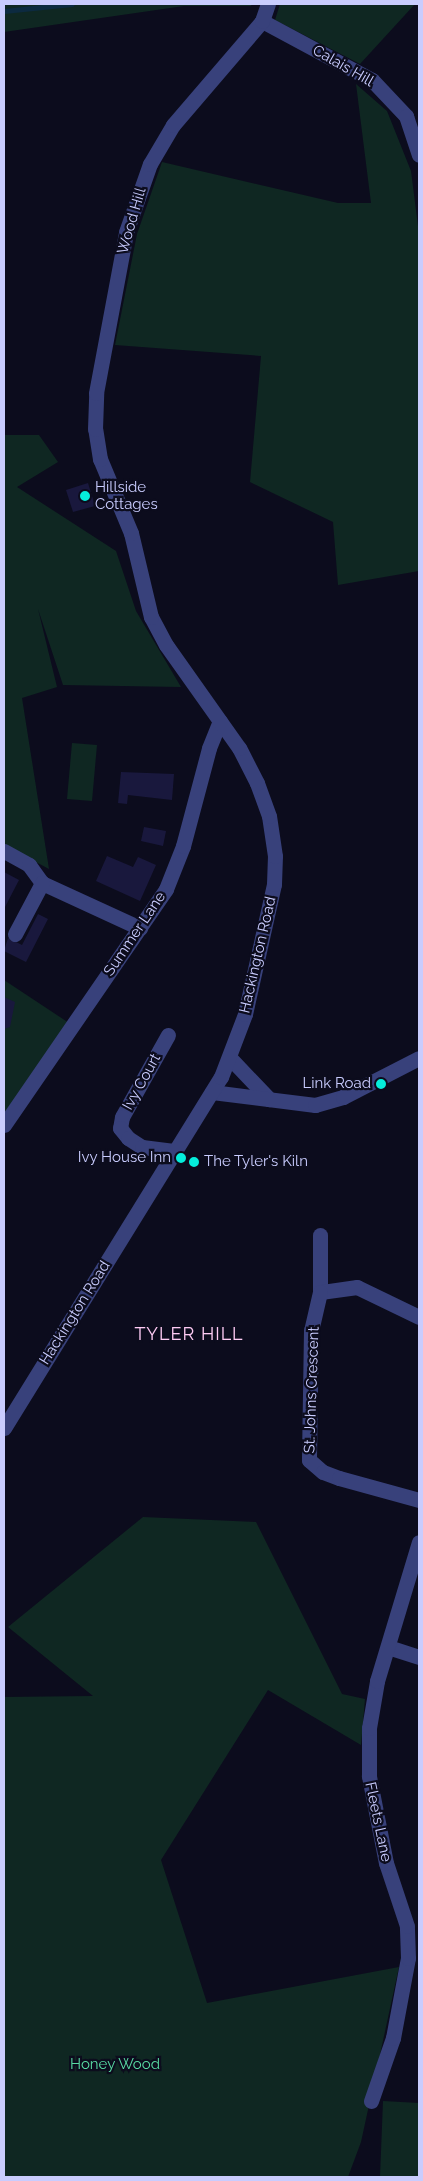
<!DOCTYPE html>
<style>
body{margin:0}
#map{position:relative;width:423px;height:2181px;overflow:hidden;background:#0c0c1d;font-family:Raleway,sans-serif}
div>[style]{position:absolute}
.green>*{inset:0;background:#0f2722}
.stream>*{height:5px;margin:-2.5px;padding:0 2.5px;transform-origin:2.5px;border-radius:2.5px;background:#0c2a40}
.building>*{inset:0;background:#19183d}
.minor>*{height:15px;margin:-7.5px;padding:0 7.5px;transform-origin:7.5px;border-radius:7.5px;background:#38417b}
.dots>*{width:14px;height:14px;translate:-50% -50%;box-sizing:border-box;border:2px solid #0c0c1d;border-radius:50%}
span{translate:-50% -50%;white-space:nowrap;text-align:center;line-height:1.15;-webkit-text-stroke:4.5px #0c0c1d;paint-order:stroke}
.street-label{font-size:15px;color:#c9ccfe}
.poi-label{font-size:15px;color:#c9ccfe}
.left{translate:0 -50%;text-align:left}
.right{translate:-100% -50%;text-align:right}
.park-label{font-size:15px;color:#58dba3}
.quarter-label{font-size:18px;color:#fecbf4;letter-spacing:1px}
.frame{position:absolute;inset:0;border:5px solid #c9ccfe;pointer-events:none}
</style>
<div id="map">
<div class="green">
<i style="clip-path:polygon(4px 4px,252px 4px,251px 6px,184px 6px,4px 32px)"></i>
<i style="clip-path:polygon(280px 4px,415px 4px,360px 64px,275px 20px)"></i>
<i style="clip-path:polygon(356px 84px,387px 111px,411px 171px,419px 234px,419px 571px,338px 585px,333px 522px,250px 482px,261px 356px,115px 345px,137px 234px,162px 162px,338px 203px,371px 203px)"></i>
<i style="clip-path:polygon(4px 435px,39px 435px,58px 462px,17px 487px,116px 551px,136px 611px,181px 687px,63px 685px,38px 609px,57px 687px,22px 698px,49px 869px,4px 845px)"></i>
<i style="clip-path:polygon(72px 743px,97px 745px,92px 801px,67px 799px)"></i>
<i style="clip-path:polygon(4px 980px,72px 1025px,4px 1116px)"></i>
<i style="clip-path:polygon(143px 1517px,256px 1522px,342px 1694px,365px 1699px,361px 1745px,268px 1690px,161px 1860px,207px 2003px,399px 1967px,361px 2142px,348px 2177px,4px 2177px,4px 1697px,93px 1696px,8px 1627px)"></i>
<i style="clip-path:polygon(383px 2101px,419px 2103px,419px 2177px,380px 2177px)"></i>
</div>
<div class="stream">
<i style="left:4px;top:11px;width:68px;rotate:-5.9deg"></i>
</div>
<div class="building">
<i style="clip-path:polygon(88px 483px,95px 506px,73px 512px,66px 490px)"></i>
<i style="clip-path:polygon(121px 772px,174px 774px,172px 800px,128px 795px,127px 804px,118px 803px)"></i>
<i style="clip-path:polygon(144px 827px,166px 831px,163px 846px,141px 841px)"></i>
<i style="clip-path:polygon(107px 856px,133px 867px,138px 857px,156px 865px,140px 901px,96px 881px)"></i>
<i style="clip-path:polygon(4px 872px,19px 880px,4px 909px)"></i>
<i style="clip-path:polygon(38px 914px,48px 919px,26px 962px,4px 951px,8px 938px,22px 945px)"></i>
<i style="clip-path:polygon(4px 997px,15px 1002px,10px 1027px,4px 1029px)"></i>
</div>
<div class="minor">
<i style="left:262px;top:21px;width:125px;rotate:28.2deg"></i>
<i style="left:372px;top:80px;width:50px;rotate:46.6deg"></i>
<i style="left:406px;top:116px;width:41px;rotate:71.6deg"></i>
<i style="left:4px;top:851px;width:29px;rotate:29deg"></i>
<i style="left:29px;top:865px;width:22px;rotate:54deg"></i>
<i style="left:42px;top:883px;width:108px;rotate:24.7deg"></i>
<i style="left:15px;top:934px;width:58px;rotate:-62.1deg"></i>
<i style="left:168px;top:1035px;width:94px;rotate:119.3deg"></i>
<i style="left:122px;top:1117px;width:11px;rotate:100deg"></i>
<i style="left:120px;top:1128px;width:13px;rotate:51deg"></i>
<i style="left:128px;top:1138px;width:17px;rotate:33deg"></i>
<i style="left:142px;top:1147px;width:32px;rotate:7deg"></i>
<i style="left:230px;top:1058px;width:57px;rotate:46.4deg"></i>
<i style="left:212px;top:1092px;width:104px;rotate:7.2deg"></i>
<i style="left:315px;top:1105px;width:29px;rotate:-16deg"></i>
<i style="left:343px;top:1097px;width:85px;rotate:-27.2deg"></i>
<i style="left:4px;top:1125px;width:286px;rotate:-55.5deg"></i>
<i style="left:166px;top:889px;width:46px;rotate:-68.4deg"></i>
<i style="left:183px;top:846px;width:101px;rotate:-75.1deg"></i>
<i style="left:209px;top:748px;width:29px;rotate:-68deg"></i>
<i style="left:320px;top:1292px;width:57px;rotate:-90deg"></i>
<i style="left:419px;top:1317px;width:69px;rotate:-154.2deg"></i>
<i style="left:357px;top:1287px;width:37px;rotate:172deg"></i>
<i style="left:320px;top:1292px;width:39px;rotate:103deg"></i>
<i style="left:311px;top:1330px;width:130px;rotate:90.9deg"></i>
<i style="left:309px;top:1460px;width:18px;rotate:41deg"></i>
<i style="left:323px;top:1472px;width:17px;rotate:21deg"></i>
<i style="left:339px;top:1478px;width:83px;rotate:15.4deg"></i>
<i style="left:4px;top:1428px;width:413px;rotate:-58.3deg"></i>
<i style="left:221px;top:1077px;width:67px;rotate:-69.1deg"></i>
<i style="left:245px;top:1014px;width:133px;rotate:-77.4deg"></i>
<i style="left:274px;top:884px;width:28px;rotate:-88deg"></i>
<i style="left:275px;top:856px;width:40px;rotate:-98.5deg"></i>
<i style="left:269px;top:816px;width:35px;rotate:-110deg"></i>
<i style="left:257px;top:783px;width:39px;rotate:-117deg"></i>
<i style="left:239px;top:748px;width:126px;rotate:-125.3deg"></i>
<i style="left:166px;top:645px;width:32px;rotate:-118deg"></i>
<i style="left:151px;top:617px;width:86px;rotate:-103.4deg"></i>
<i style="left:131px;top:533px;width:80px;rotate:-112.7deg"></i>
<i style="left:100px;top:459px;width:30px;rotate:-99deg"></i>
<i style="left:95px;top:429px;width:36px;rotate:-88deg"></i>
<i style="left:96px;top:393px;width:164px;rotate:-79.4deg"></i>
<i style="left:126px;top:232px;width:72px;rotate:-70.6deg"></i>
<i style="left:150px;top:164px;width:45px;rotate:-59.5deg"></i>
<i style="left:173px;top:125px;width:137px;rotate:-49.4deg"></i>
<i style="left:262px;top:21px;width:18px;rotate:-71deg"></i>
<i style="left:388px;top:1647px;width:33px;rotate:18deg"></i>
<i style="left:371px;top:2101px;width:67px;rotate:-70.8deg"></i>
<i style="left:393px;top:2038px;width:81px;rotate:-79.4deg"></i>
<i style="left:408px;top:1958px;width:32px;rotate:-92deg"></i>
<i style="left:407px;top:1926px;width:66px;rotate:-108.4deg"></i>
<i style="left:386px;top:1863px;width:89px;rotate:-101.1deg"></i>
<i style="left:369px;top:1776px;width:48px;rotate:-90deg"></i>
<i style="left:369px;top:1728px;width:48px;rotate:-80.3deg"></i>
<i style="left:377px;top:1681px;width:145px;rotate:-73.2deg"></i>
</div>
<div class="dots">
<i style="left:85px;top:496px;background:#05eddb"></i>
<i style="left:381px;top:1084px;background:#05eddb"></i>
<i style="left:181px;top:1158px;background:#05eddb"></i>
<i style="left:194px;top:1162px;background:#05eddb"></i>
</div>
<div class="street-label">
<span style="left:343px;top:66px;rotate:30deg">Calais Hill</span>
<span style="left:132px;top:221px;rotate:-74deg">Wood Hill</span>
<span style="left:135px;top:934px;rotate:-56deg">Summer Lane</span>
<span style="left:258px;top:955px;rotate:-77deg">Hackington Road</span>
<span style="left:142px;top:1082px;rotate:-61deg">Ivy Court</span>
<span style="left:75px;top:1313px;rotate:-58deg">Hackington Road</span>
<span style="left:312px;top:1390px;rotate:-88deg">St. Johns Crescent</span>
<span style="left:378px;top:1822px;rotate:78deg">Fleets Lane</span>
</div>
<div class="poi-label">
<span class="left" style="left:95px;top:496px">Hillside<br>Cottages</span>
<span class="right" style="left:371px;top:1084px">Link Road</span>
<span class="right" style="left:171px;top:1158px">Ivy House Inn</span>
<span class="left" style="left:204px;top:1162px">The Tyler's Kiln</span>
</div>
<div class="park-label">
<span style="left:115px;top:2065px">Honey Wood</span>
</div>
<div class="quarter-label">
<span style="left:189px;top:1334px">TYLER HILL</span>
</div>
<div class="frame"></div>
</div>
